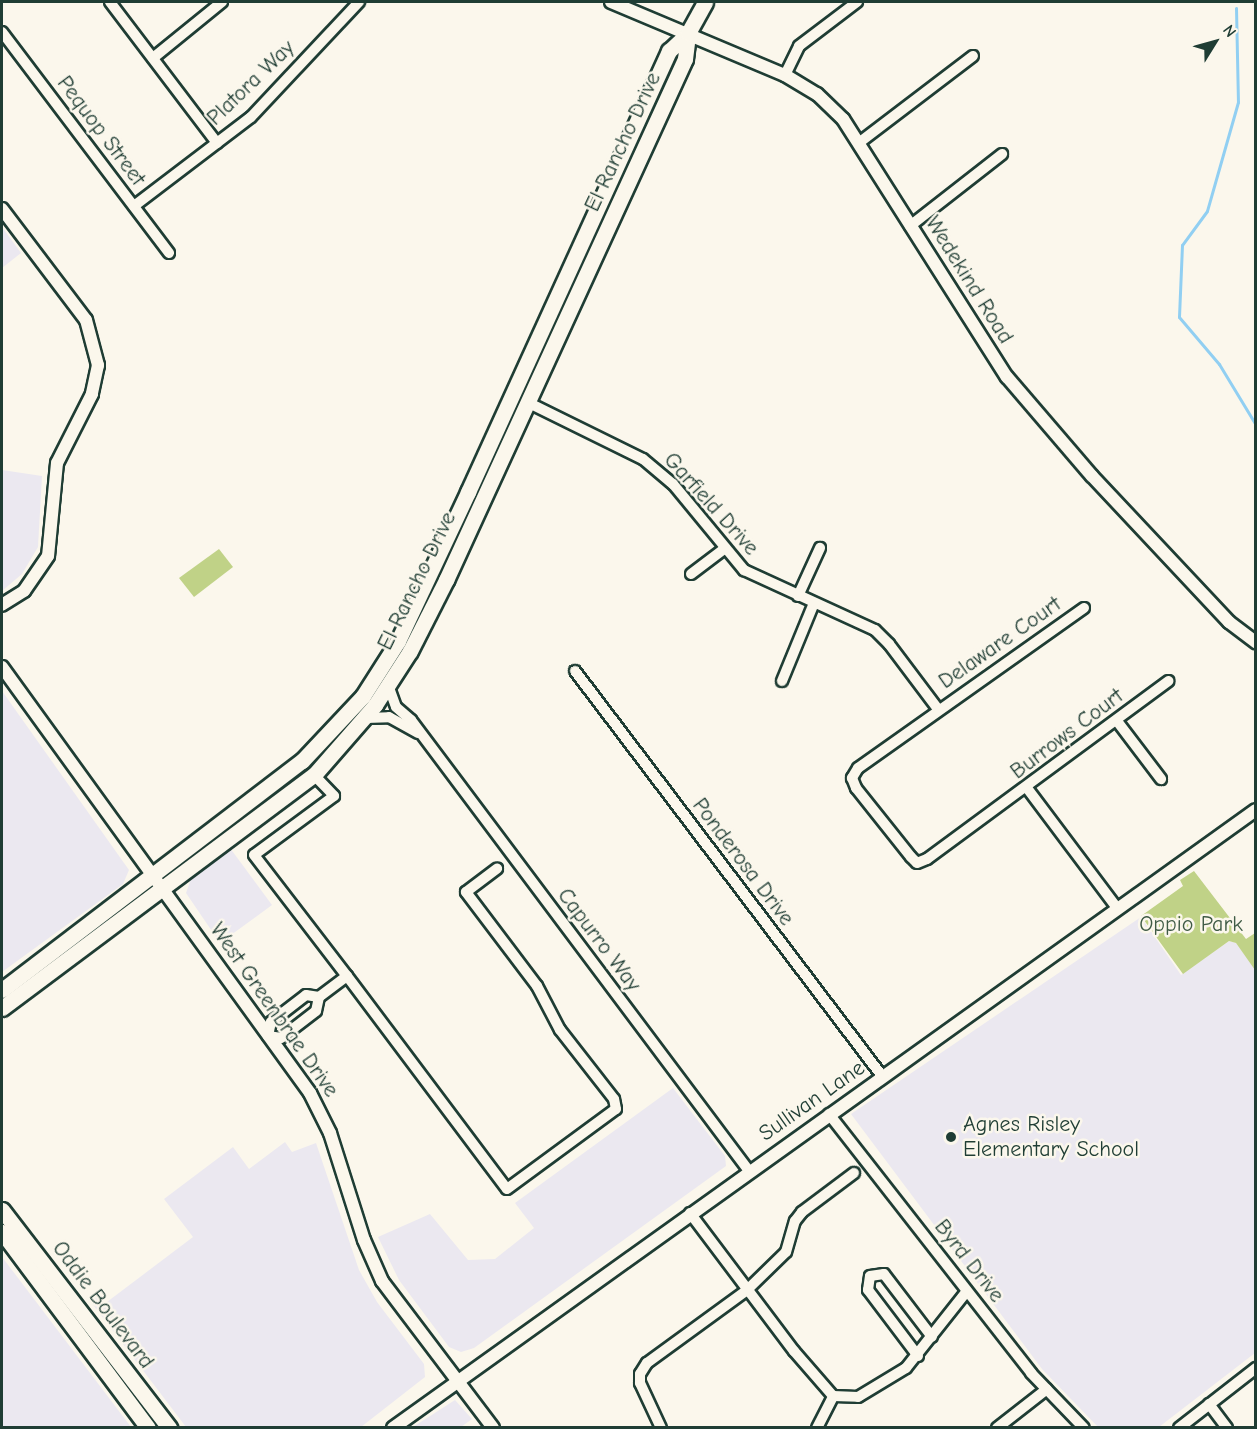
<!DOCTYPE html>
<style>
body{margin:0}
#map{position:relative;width:1257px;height:1429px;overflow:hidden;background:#fbf7ec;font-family:"Comic Neue",sans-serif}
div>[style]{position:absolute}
.built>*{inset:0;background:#ebe8f0}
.green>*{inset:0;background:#c0d287}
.stream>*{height:3px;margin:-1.5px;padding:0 1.5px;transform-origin:1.5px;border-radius:1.5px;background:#91cff2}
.roads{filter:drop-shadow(2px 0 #1f3d34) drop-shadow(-2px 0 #1f3d34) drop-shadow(0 2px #1f3d34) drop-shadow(0 -2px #1f3d34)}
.minor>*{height:10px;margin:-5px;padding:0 5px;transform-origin:5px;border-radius:5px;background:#fbf7ec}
.tertiary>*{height:12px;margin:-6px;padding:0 6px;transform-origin:6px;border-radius:6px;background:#fbf7ec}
.secondary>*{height:15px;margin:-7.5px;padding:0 7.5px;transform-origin:7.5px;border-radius:7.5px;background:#fbf7ec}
.dots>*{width:16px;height:16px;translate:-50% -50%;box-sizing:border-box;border:3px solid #fbf7ec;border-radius:50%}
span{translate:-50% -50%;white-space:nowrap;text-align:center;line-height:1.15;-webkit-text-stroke:5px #fbf7ec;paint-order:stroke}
.street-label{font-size:22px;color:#1f3d34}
.park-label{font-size:22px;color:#3f5b45}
.poi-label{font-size:22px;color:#1f3d34}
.left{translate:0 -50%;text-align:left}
.frame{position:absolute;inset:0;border:3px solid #1f3d34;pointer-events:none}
.north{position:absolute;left:1185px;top:12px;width:60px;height:60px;-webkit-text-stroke:4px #fbf7ec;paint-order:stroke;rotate:53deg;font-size:16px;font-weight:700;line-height:24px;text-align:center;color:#1f3d34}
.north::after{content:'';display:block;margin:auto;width:21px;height:27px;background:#1f3d34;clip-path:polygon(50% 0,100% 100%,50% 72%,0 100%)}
</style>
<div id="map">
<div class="built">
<i style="clip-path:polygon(2px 227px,21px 253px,2px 268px)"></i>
<i style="clip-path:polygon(2px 470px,42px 476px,38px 547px,22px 574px,2px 591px)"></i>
<i style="clip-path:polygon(2px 691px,129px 870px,123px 884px,2px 972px)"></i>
<i style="clip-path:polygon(230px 848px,272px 905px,220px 943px,186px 893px,191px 879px)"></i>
<i style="clip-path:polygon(1141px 917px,1181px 975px,1229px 941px,1236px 943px,1256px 970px,1255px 1353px,1159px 1427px,1098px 1427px,1042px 1369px,851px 1114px)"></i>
<i style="clip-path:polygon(673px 1088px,725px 1156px,726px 1166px,474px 1348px,461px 1352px,449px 1347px,399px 1280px,378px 1237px,430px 1214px,468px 1260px,495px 1259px,534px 1228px,515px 1203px)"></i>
<i style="clip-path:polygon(285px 1142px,292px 1152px,316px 1143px,359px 1270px,377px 1302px,424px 1364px,425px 1377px,361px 1427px,186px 1427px,91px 1302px,96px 1297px,103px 1305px,193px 1237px,164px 1199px,233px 1147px,249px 1169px)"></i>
<i style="clip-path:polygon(2px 1257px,15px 1274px,131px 1427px,2px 1427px)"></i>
<i style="clip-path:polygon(455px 1400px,472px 1419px,461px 1427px,413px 1427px)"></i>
</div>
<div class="green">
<i style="clip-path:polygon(219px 549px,233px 567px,194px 597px,179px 578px)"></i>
<i style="clip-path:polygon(1194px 871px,1246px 939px,1255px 933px,1255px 970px,1236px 943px,1229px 941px,1183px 974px,1141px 916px,1183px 886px,1180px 880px)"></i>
</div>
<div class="stream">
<i style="left:1236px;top:8px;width:94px;rotate:88.8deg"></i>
<i style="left:1238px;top:102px;width:113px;rotate:105.9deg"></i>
<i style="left:1207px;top:211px;width:42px;rotate:126.3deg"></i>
<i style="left:1182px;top:245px;width:72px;rotate:92.4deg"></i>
<i style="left:1179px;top:317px;width:62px;rotate:49.6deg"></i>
<i style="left:1219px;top:364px;width:71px;rotate:58.8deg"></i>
</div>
<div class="roads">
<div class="minor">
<i style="left:110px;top:2px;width:177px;rotate:52.8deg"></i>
<i style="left:2px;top:32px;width:277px;rotate:52.9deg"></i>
<i style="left:153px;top:58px;width:89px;rotate:-39.1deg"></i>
<i style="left:785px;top:75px;width:32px;rotate:-64deg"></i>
<i style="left:799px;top:46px;width:73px;rotate:-37.2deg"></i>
<i style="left:860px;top:142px;width:142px;rotate:-37.3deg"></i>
<i style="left:134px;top:206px;width:147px;rotate:-37.3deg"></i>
<i style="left:251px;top:117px;width:158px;rotate:-46.8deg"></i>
<i style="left:910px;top:226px;width:117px;rotate:-38deg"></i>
<i style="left:527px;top:402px;width:129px;rotate:26.2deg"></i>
<i style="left:643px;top:459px;width:39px;rotate:40deg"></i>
<i style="left:673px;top:484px;width:112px;rotate:50.5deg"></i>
<i style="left:744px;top:570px;width:144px;rotate:24.6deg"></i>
<i style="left:875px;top:630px;width:20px;rotate:45deg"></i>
<i style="left:889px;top:644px;width:81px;rotate:53deg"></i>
<i style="left:691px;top:574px;width:41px;rotate:-37.1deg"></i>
<i style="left:798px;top:596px;width:53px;rotate:-65.4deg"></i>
<i style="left:1084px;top:608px;width:277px;rotate:144.7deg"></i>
<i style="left:858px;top:768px;width:12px;rotate:121deg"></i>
<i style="left:852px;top:778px;width:11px;rotate:68deg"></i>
<i style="left:856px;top:788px;width:88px;rotate:51.4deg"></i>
<i style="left:911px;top:857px;width:8px;rotate:45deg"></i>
<i style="left:917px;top:863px;width:11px;rotate:-22deg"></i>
<i style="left:927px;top:859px;width:300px;rotate:-36.4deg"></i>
<i style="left:575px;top:671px;width:508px;rotate:52.84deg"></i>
<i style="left:782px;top:681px;width:84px;rotate:-67.7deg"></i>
<i style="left:388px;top:685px;width:23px;rotate:70deg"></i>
<i style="left:396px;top:707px;width:20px;rotate:41deg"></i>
<i style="left:411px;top:720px;width:564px;rotate:53.15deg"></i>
<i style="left:366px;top:718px;width:23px;rotate:-2deg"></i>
<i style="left:389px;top:717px;width:33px;rotate:29deg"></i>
<i style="left:1117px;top:721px;width:73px;rotate:52.8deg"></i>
<i style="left:314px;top:775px;width:29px;rotate:46deg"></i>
<i style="left:334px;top:796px;width:99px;rotate:143.6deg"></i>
<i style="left:254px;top:855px;width:153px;rotate:52.5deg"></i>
<i style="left:347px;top:976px;width:35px;rotate:143deg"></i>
<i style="left:319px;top:997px;width:14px;rotate:102deg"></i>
<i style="left:316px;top:1011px;width:44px;rotate:142.4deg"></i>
<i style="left:281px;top:1038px;width:13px;rotate:-171deg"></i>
<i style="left:268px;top:1036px;width:14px;rotate:-78deg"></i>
<i style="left:271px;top:1022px;width:44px;rotate:-37.6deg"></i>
<i style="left:306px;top:995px;width:13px;rotate:9deg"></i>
<i style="left:1027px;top:788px;width:150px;rotate:53.1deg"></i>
<i style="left:347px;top:976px;width:266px;rotate:53.1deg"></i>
<i style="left:507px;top:1189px;width:135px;rotate:-36.3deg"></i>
<i style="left:616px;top:1109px;width:10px;rotate:-101deg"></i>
<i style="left:614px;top:1099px;width:88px;rotate:-128deg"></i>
<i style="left:560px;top:1030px;width:50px;rotate:-117.6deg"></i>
<i style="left:537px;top:986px;width:118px;rotate:-127.1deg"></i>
<i style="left:466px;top:892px;width:39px;rotate:-37deg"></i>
<i style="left:829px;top:1114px;width:328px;rotate:52deg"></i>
<i style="left:1031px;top:1373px;width:76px;rotate:46.1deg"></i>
<i style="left:690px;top:1213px;width:173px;rotate:53deg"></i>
<i style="left:794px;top:1351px;width:60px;rotate:49.1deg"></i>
<i style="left:833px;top:1396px;width:25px;rotate:2deg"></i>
<i style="left:858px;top:1397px;width:56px;rotate:-31.1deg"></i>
<i style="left:906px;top:1368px;width:98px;rotate:-51.6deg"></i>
<i style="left:918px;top:1356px;width:83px;rotate:-127.1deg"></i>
<i style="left:868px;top:1290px;width:14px;rotate:-82deg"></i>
<i style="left:870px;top:1276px;width:14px;rotate:-8deg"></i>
<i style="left:884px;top:1274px;width:79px;rotate:52.7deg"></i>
<i style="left:1209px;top:1404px;width:30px;rotate:53deg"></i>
<i style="left:661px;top:1428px;width:50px;rotate:-115deg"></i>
<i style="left:640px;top:1383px;width:9px;rotate:-90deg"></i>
<i style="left:640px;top:1374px;width:13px;rotate:-58deg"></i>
<i style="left:647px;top:1363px;width:124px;rotate:-36.1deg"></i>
<i style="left:747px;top:1290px;width:54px;rotate:-44.3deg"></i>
<i style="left:786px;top:1252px;width:32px;rotate:-74deg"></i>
<i style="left:795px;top:1221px;width:11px;rotate:-52deg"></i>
<i style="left:802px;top:1212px;width:65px;rotate:-36.9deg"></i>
<i style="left:817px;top:1428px;width:36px;rotate:-63deg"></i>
<i style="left:997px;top:1428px;width:63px;rotate:-38deg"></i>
<i style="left:1179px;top:1428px;width:98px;rotate:-37.9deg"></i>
</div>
<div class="tertiary">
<i style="left:611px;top:2px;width:189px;rotate:22.8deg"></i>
<i style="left:785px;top:75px;width:37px;rotate:31deg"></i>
<i style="left:817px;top:94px;width:36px;rotate:44deg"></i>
<i style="left:843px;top:119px;width:306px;rotate:57.6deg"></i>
<i style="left:1007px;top:377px;width:130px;rotate:49.4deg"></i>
<i style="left:1092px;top:476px;width:200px;rotate:46.8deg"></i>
<i style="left:1229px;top:622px;width:34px;rotate:37deg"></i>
<i style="left:2px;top:209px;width:139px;rotate:52.9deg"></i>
<i style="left:86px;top:320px;width:47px;rotate:75.1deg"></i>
<i style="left:98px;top:365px;width:30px;rotate:102deg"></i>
<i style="left:92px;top:394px;width:77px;rotate:116.9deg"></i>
<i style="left:57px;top:463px;width:93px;rotate:95.5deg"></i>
<i style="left:48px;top:556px;width:42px;rotate:124.4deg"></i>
<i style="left:24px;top:591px;width:26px;rotate:148deg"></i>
<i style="left:2px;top:667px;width:526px;rotate:54.13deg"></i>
<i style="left:310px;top:1093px;width:45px;rotate:63.4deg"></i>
<i style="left:330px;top:1133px;width:112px;rotate:72.4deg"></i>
<i style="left:364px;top:1240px;width:45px;rotate:66.3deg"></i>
<i style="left:382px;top:1281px;width:184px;rotate:52.9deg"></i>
<i style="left:393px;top:1428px;width:1061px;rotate:-35.61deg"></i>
</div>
<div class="secondary">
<i style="left:2px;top:990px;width:377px;rotate:-37.4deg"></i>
<i style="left:302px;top:761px;width:89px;rotate:-46.8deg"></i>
<i style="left:363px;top:696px;width:65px;rotate:-57.5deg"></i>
<i style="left:398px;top:641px;width:165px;rotate:-64.8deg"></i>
<i style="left:468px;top:492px;width:485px;rotate:-65.5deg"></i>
<i style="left:669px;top:51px;width:26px;rotate:-43deg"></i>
<i style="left:2px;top:1008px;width:389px;rotate:-36.8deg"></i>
<i style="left:314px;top:775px;width:93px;rotate:-48.9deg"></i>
<i style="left:375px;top:705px;width:64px;rotate:-57.1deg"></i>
<i style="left:410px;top:651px;width:80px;rotate:-63.1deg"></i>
<i style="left:446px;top:580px;width:573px;rotate:-65.36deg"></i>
<i style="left:685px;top:59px;width:26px;rotate:-83deg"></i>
<i style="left:688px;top:33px;width:35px;rotate:-61deg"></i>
<i style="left:2px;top:1210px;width:275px;rotate:52.5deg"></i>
<i style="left:2px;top:1232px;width:244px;rotate:53.3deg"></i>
</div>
</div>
<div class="dots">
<i style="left:951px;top:1137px;background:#1f3d34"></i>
</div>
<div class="street-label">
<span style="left:251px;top:83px;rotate:-44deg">Platora Way</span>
<span style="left:101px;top:131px;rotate:53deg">Pequop Street</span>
<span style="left:623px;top:142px;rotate:-65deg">El Rancho Drive</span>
<span style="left:969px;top:280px;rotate:58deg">Wedekind Road</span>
<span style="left:711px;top:504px;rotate:48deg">Garfield Drive</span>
<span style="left:417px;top:581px;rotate:-64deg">El Rancho Drive</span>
<span style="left:1000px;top:643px;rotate:-35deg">Delaware Court</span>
<span style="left:1067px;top:734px;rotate:-37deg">Burrows Court</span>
<span style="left:743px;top:862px;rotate:53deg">Ponderosa Drive</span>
<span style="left:599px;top:940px;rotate:53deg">Capurro Way</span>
<span style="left:274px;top:1010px;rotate:55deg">West Greenbrae Drive</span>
<span style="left:812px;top:1101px;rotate:-35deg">Sullivan Lane</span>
<span style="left:969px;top:1261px;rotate:52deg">Byrd Drive</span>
<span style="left:103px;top:1305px;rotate:53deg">Oddie Boulevard</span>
</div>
<div class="park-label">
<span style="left:1191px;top:925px">Oppio Park</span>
</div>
<div class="poi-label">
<span class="left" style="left:963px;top:1137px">Agnes Risley<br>Elementary School</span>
</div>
<div class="frame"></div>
<div class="north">N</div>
</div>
